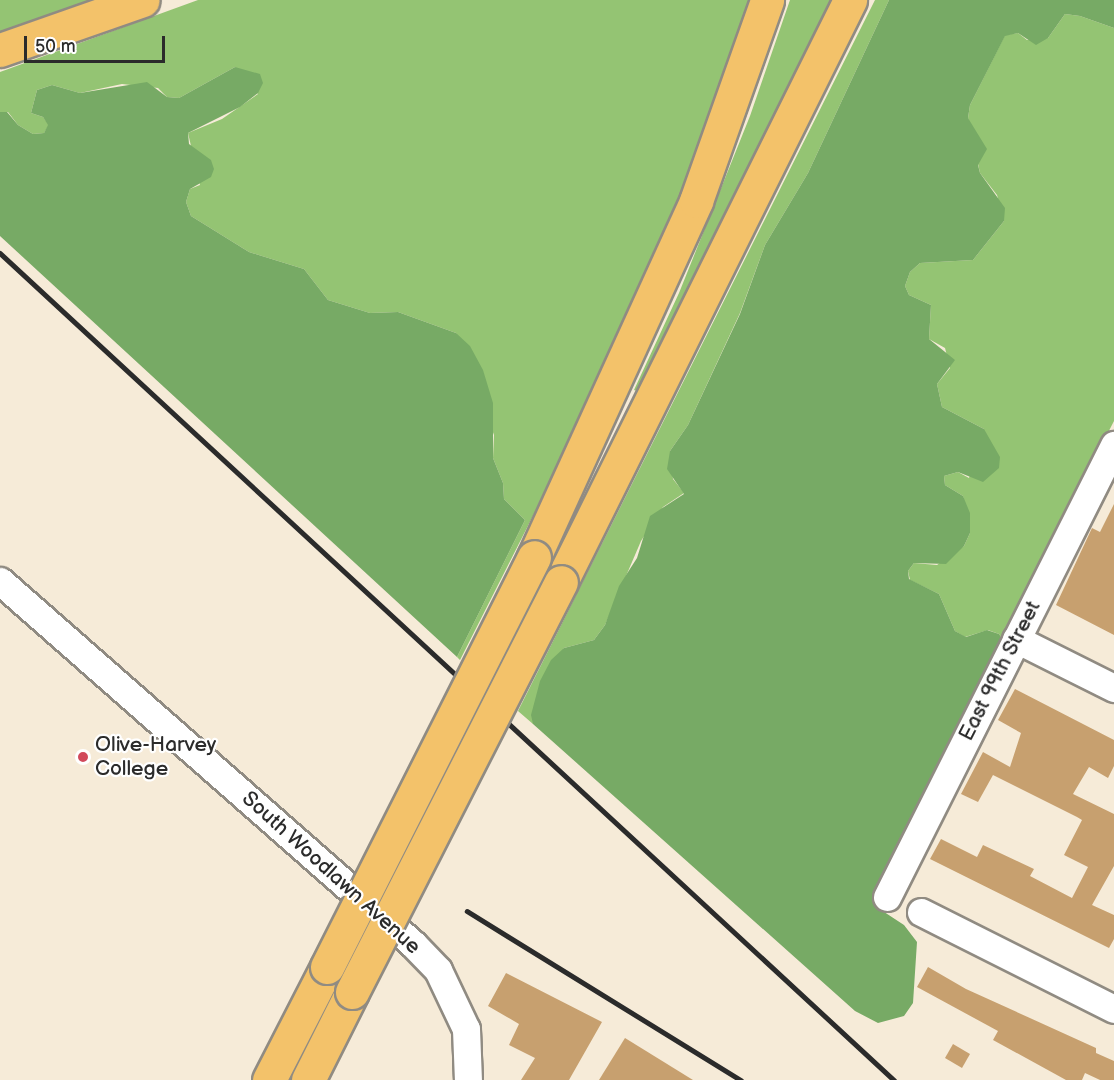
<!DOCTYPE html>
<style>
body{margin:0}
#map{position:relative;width:1114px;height:1080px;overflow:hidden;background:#f6ebd8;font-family:"Balsamiq Sans",sans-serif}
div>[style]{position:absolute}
.green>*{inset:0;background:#94c473}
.forest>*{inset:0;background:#77aa65}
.building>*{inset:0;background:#c7a06f}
.roads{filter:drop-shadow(2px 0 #908b82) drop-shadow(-2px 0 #908b82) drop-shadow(0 2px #908b82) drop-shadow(0 -2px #908b82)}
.minor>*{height:27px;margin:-13.5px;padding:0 13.5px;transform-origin:13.5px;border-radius:13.5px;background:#fff}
.highway>*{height:33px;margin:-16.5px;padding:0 16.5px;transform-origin:16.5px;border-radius:16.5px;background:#f3c26a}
.rail>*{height:4.5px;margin:-2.25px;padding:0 2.25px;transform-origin:2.25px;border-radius:2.25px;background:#2b2b2b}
.bridges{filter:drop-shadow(2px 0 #908b82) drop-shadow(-2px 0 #908b82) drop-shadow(0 2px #908b82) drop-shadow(0 -2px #908b82)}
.highway-bridge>*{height:33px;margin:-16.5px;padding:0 16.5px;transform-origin:16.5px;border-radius:16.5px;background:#f3c26a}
.dots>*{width:16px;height:16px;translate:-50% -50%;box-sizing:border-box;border:3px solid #fff;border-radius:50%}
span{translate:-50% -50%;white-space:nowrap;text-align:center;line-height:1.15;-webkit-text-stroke:4.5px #fff;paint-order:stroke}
.street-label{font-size:21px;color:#2b2b2b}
.poi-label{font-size:21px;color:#2b2b2b}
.left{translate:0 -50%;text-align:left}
.scale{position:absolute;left:24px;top:36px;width:141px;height:27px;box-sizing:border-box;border:3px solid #2b2b2b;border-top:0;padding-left:8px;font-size:18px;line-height:21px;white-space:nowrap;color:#2b2b2b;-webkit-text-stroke:4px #fff;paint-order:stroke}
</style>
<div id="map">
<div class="green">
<i style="clip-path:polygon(0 0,95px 0,0 32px)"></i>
<i style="clip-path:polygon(198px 0,752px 0,657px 257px,580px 423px,460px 660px,457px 657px,525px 520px,504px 499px,503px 483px,493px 458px,494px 435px,456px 333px,398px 312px,370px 313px,328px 300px,304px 269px,249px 252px,191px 216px,186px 202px,190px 189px,200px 185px,188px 133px,222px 119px,258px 94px,235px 67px,179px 98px,167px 97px,158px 88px,122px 84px,80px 93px,52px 85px,37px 90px,31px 113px,43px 117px,49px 125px,44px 133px,33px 134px,18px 125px,8px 112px,0 112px,0 72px)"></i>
<i style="clip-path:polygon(790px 0,838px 0,637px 391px,634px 390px,679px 293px,750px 116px)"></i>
<i style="clip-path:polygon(875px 0,889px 0,808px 173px,765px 245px,740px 313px,688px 425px,670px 451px,673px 479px,684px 493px,663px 507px,641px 541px,605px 625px,594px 640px,564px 648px,536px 699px,533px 724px,518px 711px)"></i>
<i style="clip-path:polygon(1065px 14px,1080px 16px,1114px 28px,1114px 421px,1011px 621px,1005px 643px,999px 634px,988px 630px,965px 637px,955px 631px,939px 594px,910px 580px,908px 571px,914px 563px,937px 565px,964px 546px,970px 533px,963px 496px,945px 485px,944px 476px,958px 472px,969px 478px,984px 429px,942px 407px,937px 384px,950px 368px,945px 348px,929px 339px,931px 305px,909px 295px,905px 286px,910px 272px,920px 263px,973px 260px,1004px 221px,997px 195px,980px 173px,968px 118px,970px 105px,1005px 35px,1018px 33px,1027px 40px,1048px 38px)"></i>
</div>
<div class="forest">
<i style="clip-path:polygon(889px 0,1114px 0,1114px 28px,1080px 16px,1065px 14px,1048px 38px,1036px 45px,1018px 33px,1005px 36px,970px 105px,968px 118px,987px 149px,978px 165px,980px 173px,1005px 208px,1004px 221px,973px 260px,920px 263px,910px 272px,905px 286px,909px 295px,931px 305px,929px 339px,955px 360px,937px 384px,942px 407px,984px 429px,1000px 457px,999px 468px,983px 482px,958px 472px,944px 476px,945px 485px,963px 496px,970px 513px,970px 533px,964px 546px,946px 564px,914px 563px,908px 571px,909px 579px,939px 594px,955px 631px,966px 637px,987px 630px,999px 634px,1005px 643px,875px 906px,904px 925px,917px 942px,913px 1003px,904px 1016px,878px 1023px,855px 1011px,533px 724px,531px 715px,540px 681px,551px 660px,564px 648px,594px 640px,605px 625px,619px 586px,637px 558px,650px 516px,684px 494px,667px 469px,670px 451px,688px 425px,740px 314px,765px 245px,808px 173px)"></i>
<i style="clip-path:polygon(235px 67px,260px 74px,263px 83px,258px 93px,240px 107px,188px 133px,189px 144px,211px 160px,214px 169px,211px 177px,190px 189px,186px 202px,191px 216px,249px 252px,304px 269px,328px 300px,370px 313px,398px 312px,456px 333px,470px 346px,483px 370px,493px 403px,493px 458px,503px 483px,504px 499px,525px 520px,457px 657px,0 236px,0 112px,7px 112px,18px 125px,33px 134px,44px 133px,48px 125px,43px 117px,31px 113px,37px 90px,52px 85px,80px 93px,147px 82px,167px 97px,179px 98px)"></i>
</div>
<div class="building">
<i style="clip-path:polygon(1114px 504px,1114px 635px,1056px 605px,1092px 528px,1100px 532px)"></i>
<i style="clip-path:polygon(1015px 689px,1114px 740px,1114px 766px,1108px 778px,1089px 767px,1073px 794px,1114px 814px,1114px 866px,1092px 905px,1114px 915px,1114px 939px,1109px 948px,930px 859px,941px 839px,977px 857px,983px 845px,1034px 869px,1030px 876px,1072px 898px,1088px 867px,1064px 855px,1082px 820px,1077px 817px,993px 775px,978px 802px,961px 794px,983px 752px,1010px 767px,1021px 733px,998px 720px)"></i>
<i style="clip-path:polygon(928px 967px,966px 989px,1096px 1048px,1096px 1053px,1114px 1061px,1114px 1080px,1100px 1080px,1085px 1073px,1082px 1080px,1066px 1080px,993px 1040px,998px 1031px,917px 987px)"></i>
<i style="clip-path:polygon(506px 973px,602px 1022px,569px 1080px,521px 1080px,535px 1058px,509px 1045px,519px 1024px,488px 1006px)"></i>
<i style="clip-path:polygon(625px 1038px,693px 1080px,599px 1080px)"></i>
<i style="clip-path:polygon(953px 1044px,970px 1054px,962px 1068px,945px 1058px)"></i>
</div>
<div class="roads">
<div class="minor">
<i style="left:0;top:581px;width:550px;rotate:41.31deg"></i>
<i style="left:413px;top:944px;width:36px;rotate:46deg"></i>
<i style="left:438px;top:970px;width:65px;rotate:64.6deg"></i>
<i style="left:466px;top:1029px;width:51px;rotate:87.8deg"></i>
<i style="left:1016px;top:639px;width:110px;rotate:26.6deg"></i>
<i style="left:887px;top:897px;width:506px;rotate:-63.33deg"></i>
<i style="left:921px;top:912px;width:216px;rotate:26.7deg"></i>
</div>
<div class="highway">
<i style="left:0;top:50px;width:151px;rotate:-19.3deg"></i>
<i style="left:534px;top:557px;width:391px;rotate:-65.5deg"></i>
<i style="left:696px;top:201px;width:213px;rotate:-70.5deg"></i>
<i style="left:561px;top:582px;width:650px;rotate:-63.59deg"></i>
<i style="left:269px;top:1080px;width:127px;rotate:-62.8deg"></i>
<i style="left:308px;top:1080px;width:98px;rotate:-63.4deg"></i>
</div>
</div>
<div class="rail">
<i style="left:0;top:253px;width:1218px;rotate:42.77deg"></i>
<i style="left:467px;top:911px;width:322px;rotate:31.7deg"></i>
</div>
<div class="bridges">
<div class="highway-bridge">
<i style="left:327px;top:967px;width:459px;rotate:-63.2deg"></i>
<i style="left:352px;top:992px;width:460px;rotate:-63deg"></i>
</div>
</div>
<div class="dots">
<i style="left:83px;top:757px;background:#d1495b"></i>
</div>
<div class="street-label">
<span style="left:1000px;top:671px;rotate:-63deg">East 99th Street</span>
<span style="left:331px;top:873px;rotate:42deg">South Woodlawn Avenue</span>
</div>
<div class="poi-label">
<span class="left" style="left:95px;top:757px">Olive-Harvey<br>College</span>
</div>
<div class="scale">50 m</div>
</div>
